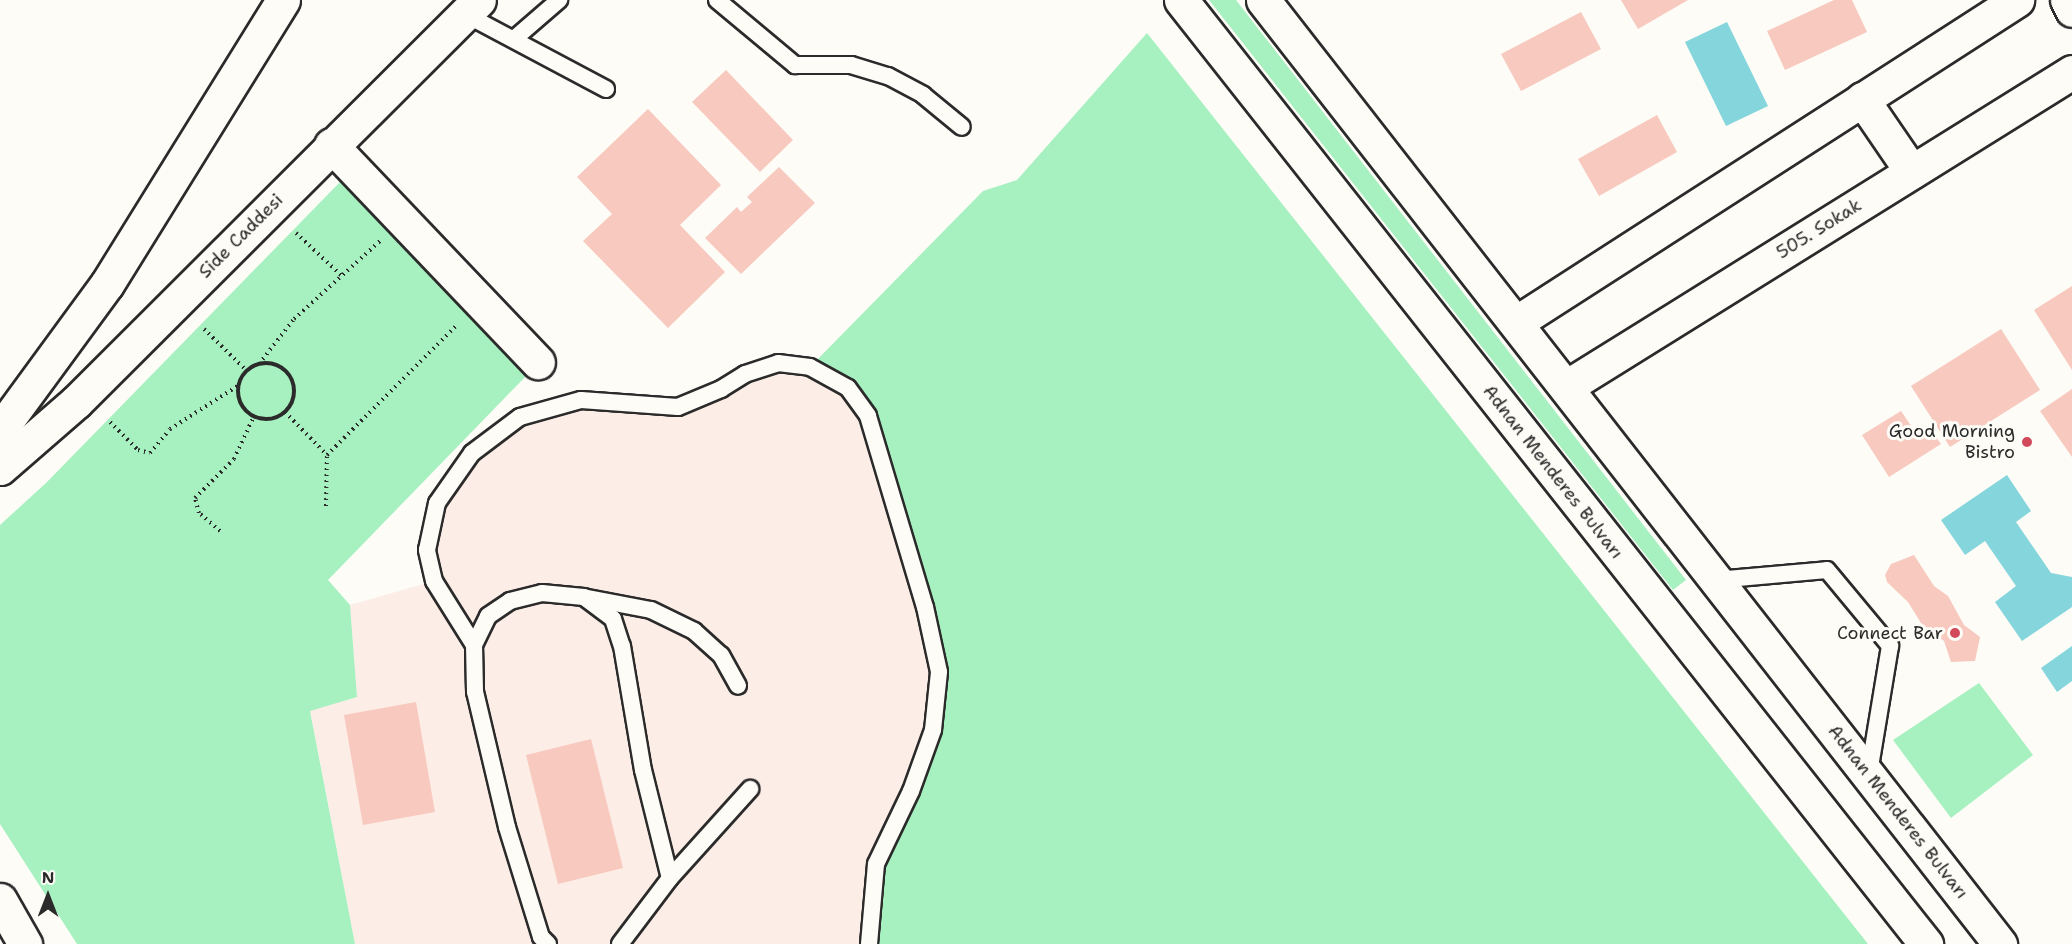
<!DOCTYPE html>
<meta charset="utf-8">
<style>
body{margin:0}
#map{position:relative;width:2072px;height:944px;overflow:hidden;background:#fdfcf7;font-family:"Shantell Sans",sans-serif}
div>[style]{position:absolute}
.built>*{inset:0;background:#fcede6}
.green>*{inset:0;background:#a7f1c0}
.water>*{inset:0;background:#84d5dc}
.building>*{inset:0;background:#f8c9be}
.path>*{height:4px;margin-top:-2px;transform-origin:0;background:repeating-linear-gradient(90deg,#2b2b2b 0 1.5px,transparent 0 6px)}
.path>.ring{margin:-2px;padding:0;box-sizing:content-box;background:none;border:4px solid #2b2b2b;border-radius:50%}
.roads{filter:drop-shadow(2px 0 #2b2b2b) drop-shadow(-2px 0 #2b2b2b) drop-shadow(0 2px #2b2b2b) drop-shadow(0 -2px #2b2b2b)}
.lane>*{height:16px;margin:-8px;padding:0 8px;transform-origin:8px;border-radius:8px;background:#fdfcf7}
.street>*{height:33px;margin:-16.5px;padding:0 16.5px;transform-origin:16.5px;border-radius:16.5px;background:#fdfcf7}
.secondary>*{height:33px;margin:-16.5px;padding:0 16.5px;transform-origin:16.5px;border-radius:16.5px;background:#fdfcf7}
.dots>*{width:16px;height:16px;translate:-50% -50%;box-sizing:border-box;border:3px solid #fdfcf7;border-radius:50%}
span{translate:-50% -50%;white-space:nowrap;text-align:center;line-height:1.15;-webkit-text-stroke:6px #fdfcf7;paint-order:stroke}
.street-label{font-size:18px;color:#2b2b2b}
.poi-label{font-size:18px;color:#2b2b2b}
.right{translate:-100% -50%;text-align:right}
.north{position:absolute;left:18px;top:866px;width:60px;height:60px;-webkit-text-stroke:4px #fdfcf7;paint-order:stroke;rotate:0deg;font-size:16px;font-weight:700;line-height:24px;text-align:center;color:#2b2b2b}
.north::after{content:'';display:block;margin:auto;width:21px;height:27px;background:#2b2b2b;clip-path:polygon(50% 0,100% 100%,50% 72%,0 100%)}
</style>
<div id="map">
<div class="built">
<i style="clip-path:polygon(810px 367px,868px 416px,939px 672px,933px 730px,869px 944px,355px 944px,310px 710px,357px 697px,350px 605px,434px 581px,437px 503px,472px 453px,520px 417px,581px 400px,678px 407px,745px 374px)"></i>
</div>
<div class="green">
<i style="clip-path:polygon(1209px 0,1236px 0,1686px 580px,1673px 590px)"></i>
<i style="clip-path:polygon(1147px 33px,1868px 944px,869px 944px,876px 864px,911px 791px,939px 672px,868px 416px,810px 367px,983px 191px,1017px 180px)"></i>
<i style="clip-path:polygon(342px 180px,528px 374px,328px 580px,350px 605px,357px 697px,310px 711px,355px 944px,77px 944px,0 824px,0 525px,46px 483px)"></i>
<i style="clip-path:polygon(1979px 683px,2033px 755px,1951px 818px,1893px 740px)"></i>
</div>
<div class="water">
<i style="clip-path:polygon(1727px 22px,1768px 106px,1726px 126px,1685px 42px)"></i>
<i style="clip-path:polygon(2007px 475px,2031px 511px,2016px 522px,2051px 573px,2072px 577px,2072px 607px,2022px 641px,1995px 602px,2016px 586px,1985px 541px,1965px 555px,1941px 520px)"></i>
<i style="clip-path:polygon(2072px 646px,2072px 681px,2057px 692px,2041px 668px)"></i>
</div>
<div class="building">
<i style="clip-path:polygon(1621px 0,1688px 0,1638px 29px)"></i>
<i style="clip-path:polygon(1834px 0,1852px 0,1867px 32px,1785px 70px,1767px 31px)"></i>
<i style="clip-path:polygon(1581px 12px,1601px 49px,1521px 91px,1501px 54px)"></i>
<i style="clip-path:polygon(726px 70px,793px 140px,760px 172px,692px 102px)"></i>
<i style="clip-path:polygon(648px 109px,721px 185px,680px 225px,725px 272px,668px 328px,583px 241px,612px 214px,577px 177px)"></i>
<i style="clip-path:polygon(1657px 115px,1677px 152px,1599px 196px,1578px 159px)"></i>
<i style="clip-path:polygon(779px 167px,815px 203px,741px 274px,705px 238px,737px 207px,741px 212px,752px 202px,747px 197px)"></i>
<i style="clip-path:polygon(2072px 286px,2072px 370px,2034px 310px)"></i>
<i style="clip-path:polygon(2001px 329px,2040px 390px,1950px 447px,1911px 386px)"></i>
<i style="clip-path:polygon(2072px 389px,2072px 457px,2040px 411px)"></i>
<i style="clip-path:polygon(1901px 411px,1916px 433px,1928px 426px,1941px 444px,1889px 477px,1862px 435px)"></i>
<i style="clip-path:polygon(1914px 555px,1934px 586px,1948px 596px,1964px 625px,1980px 637px,1975px 661px,1951px 662px,1944px 641px,1921px 623px,1908px 602px,1887px 582px,1885px 575px,1891px 564px)"></i>
<i style="clip-path:polygon(416px 702px,435px 812px,363px 825px,344px 715px)"></i>
<i style="clip-path:polygon(591px 739px,623px 868px,558px 884px,526px 755px)"></i>
</div>
<div class="path">
<i style="left:296px;top:233px;width:63px;rotate:43.1deg"></i>
<i style="left:204px;top:329px;width:60px;rotate:44.3deg"></i>
<i class="ring" style="left:238px;top:363px;width:52px;height:52px"></i>
<i style="left:259px;top:364px;width:57px;rotate:-52.1deg"></i>
<i style="left:294px;top:319px;width:116px;rotate:-42.2deg"></i>
<i style="left:285px;top:412px;width:60px;rotate:45.7deg"></i>
<i style="left:327px;top:455px;width:185px;rotate:-45deg"></i>
<i style="left:110px;top:422px;width:40px;rotate:45deg"></i>
<i style="left:138px;top:450px;width:12px;rotate:14deg"></i>
<i style="left:150px;top:453px;width:31px;rotate:-50deg"></i>
<i style="left:170px;top:429px;width:82px;rotate:-32.5deg"></i>
<i style="left:326px;top:506px;width:51px;rotate:-88.9deg"></i>
<i style="left:220px;top:531px;width:28px;rotate:-139deg"></i>
<i style="left:199px;top:513px;width:16px;rotate:-105deg"></i>
<i style="left:195px;top:498px;width:55px;rotate:-45deg"></i>
<i style="left:234px;top:459px;width:47px;rotate:-65.1deg"></i>
</div>
<div class="roads">
<div class="lane">
<i style="left:717px;top:0;width:102px;rotate:39.8deg"></i>
<i style="left:795px;top:65px;width:56px"></i>
<i style="left:851px;top:65px;width:39px;rotate:17deg"></i>
<i style="left:888px;top:76px;width:40px;rotate:28deg"></i>
<i style="left:923px;top:95px;width:50px;rotate:39.4deg"></i>
<i style="left:463px;top:13px;width:162px;rotate:28deg"></i>
<i style="left:514px;top:39px;width:60px;rotate:-40.9deg"></i>
<i style="left:1716px;top:580px;width:111px;rotate:-5.1deg"></i>
<i style="left:1827px;top:570px;width:99px;rotate:50.3deg"></i>
<i style="left:1890px;top:646px;width:129px;rotate:99.4deg"></i>
<i style="left:588px;top:598px;width:64px;rotate:10.8deg"></i>
<i style="left:651px;top:610px;width:48px;rotate:26deg"></i>
<i style="left:694px;top:631px;width:36px;rotate:42deg"></i>
<i style="left:721px;top:655px;width:35px;rotate:61deg"></i>
<i style="left:474px;top:645px;width:75px;rotate:-122deg"></i>
<i style="left:434px;top:581px;width:32px;rotate:-103deg"></i>
<i style="left:427px;top:550px;width:48px;rotate:-78deg"></i>
<i style="left:437px;top:503px;width:61px;rotate:-55deg"></i>
<i style="left:472px;top:453px;width:60px;rotate:-36.9deg"></i>
<i style="left:520px;top:417px;width:63px;rotate:-15.6deg"></i>
<i style="left:581px;top:400px;width:97px;rotate:4.1deg"></i>
<i style="left:678px;top:407px;width:47px;rotate:-22.7deg"></i>
<i style="left:721px;top:389px;width:28px;rotate:-32deg"></i>
<i style="left:745px;top:374px;width:35px;rotate:-18deg"></i>
<i style="left:778px;top:363px;width:32px;rotate:7deg"></i>
<i style="left:810px;top:367px;width:43px;rotate:28.9deg"></i>
<i style="left:848px;top:388px;width:34px;rotate:54deg"></i>
<i style="left:868px;top:416px;width:199px;rotate:73.4deg"></i>
<i style="left:925px;top:607px;width:66px;rotate:77.8deg"></i>
<i style="left:939px;top:672px;width:58px;rotate:95.9deg"></i>
<i style="left:933px;top:730px;width:65px;rotate:109.8deg"></i>
<i style="left:911px;top:791px;width:81px;rotate:115.6deg"></i>
<i style="left:876px;top:864px;width:80px;rotate:95deg"></i>
<i style="left:670px;top:878px;width:120px;rotate:-48deg"></i>
<i style="left:548px;top:944px;width:10px;rotate:-135deg"></i>
<i style="left:541px;top:937px;width:115px;rotate:-107.2deg"></i>
<i style="left:507px;top:827px;width:139px;rotate:-103.3deg"></i>
<i style="left:475px;top:692px;width:47px;rotate:-91.2deg"></i>
<i style="left:474px;top:645px;width:32px;rotate:-64deg"></i>
<i style="left:488px;top:616px;width:27px;rotate:-34deg"></i>
<i style="left:510px;top:601px;width:33px;rotate:-14deg"></i>
<i style="left:542px;top:593px;width:42px;rotate:5.4deg"></i>
<i style="left:584px;top:597px;width:36px;rotate:37deg"></i>
<i style="left:613px;top:619px;width:28px;rotate:72deg"></i>
<i style="left:622px;top:646px;width:126px;rotate:80.4deg"></i>
<i style="left:643px;top:770px;width:111px;rotate:76deg"></i>
<i style="left:670px;top:878px;width:83px;rotate:127.1deg"></i>
</div>
<div class="street">
<i style="left:2067px;top:0;width:11px;rotate:63deg"></i>
<i style="left:1862px;top:99px;width:88px;rotate:55.6deg"></i>
<i style="left:331px;top:145px;width:300px;rotate:46.4deg"></i>
<i style="left:1517px;top:322px;width:595px;rotate:-32.78deg"></i>
<i style="left:1566px;top:387px;width:596px;rotate:-31.9deg"></i>
<i style="left:0;top:900px;width:51px;rotate:60.4deg"></i>
</div>
<div class="secondary">
<i style="left:1181px;top:0;width:1203px;rotate:51.72deg"></i>
<i style="left:1263px;top:0;width:1198px;rotate:52.02deg"></i>
<i style="left:0;top:430px;width:181px;rotate:-53.8deg"></i>
<i style="left:107px;top:284px;width:334px;rotate:-58.2deg"></i>
<i style="left:0;top:468px;width:101px;rotate:-41deg"></i>
<i style="left:76px;top:402px;width:569px;rotate:-44.93deg"></i>
</div>
</div>
<div class="dots">
<i style="left:2027px;top:442px;background:#d1495b"></i>
<i style="left:1955px;top:633px;background:#d1495b"></i>
</div>
<div class="street-label">
<span style="left:1819px;top:229px;rotate:-32deg">505. Sokak</span>
<span style="left:241px;top:236px;rotate:-45deg">Side Caddesi</span>
<span style="left:1553px;top:472px;rotate:52deg">Adnan Menderes Bulvarı</span>
<span style="left:1898px;top:812px;rotate:52deg">Adnan Menderes Bulvarı</span>
</div>
<div class="poi-label">
<span class="right" style="left:2015px;top:442px">Good Morning<br>Bistro</span>
<span class="right" style="left:1943px;top:633px">Connect Bar</span>
</div>
<div class="north">N</div>
</div>
